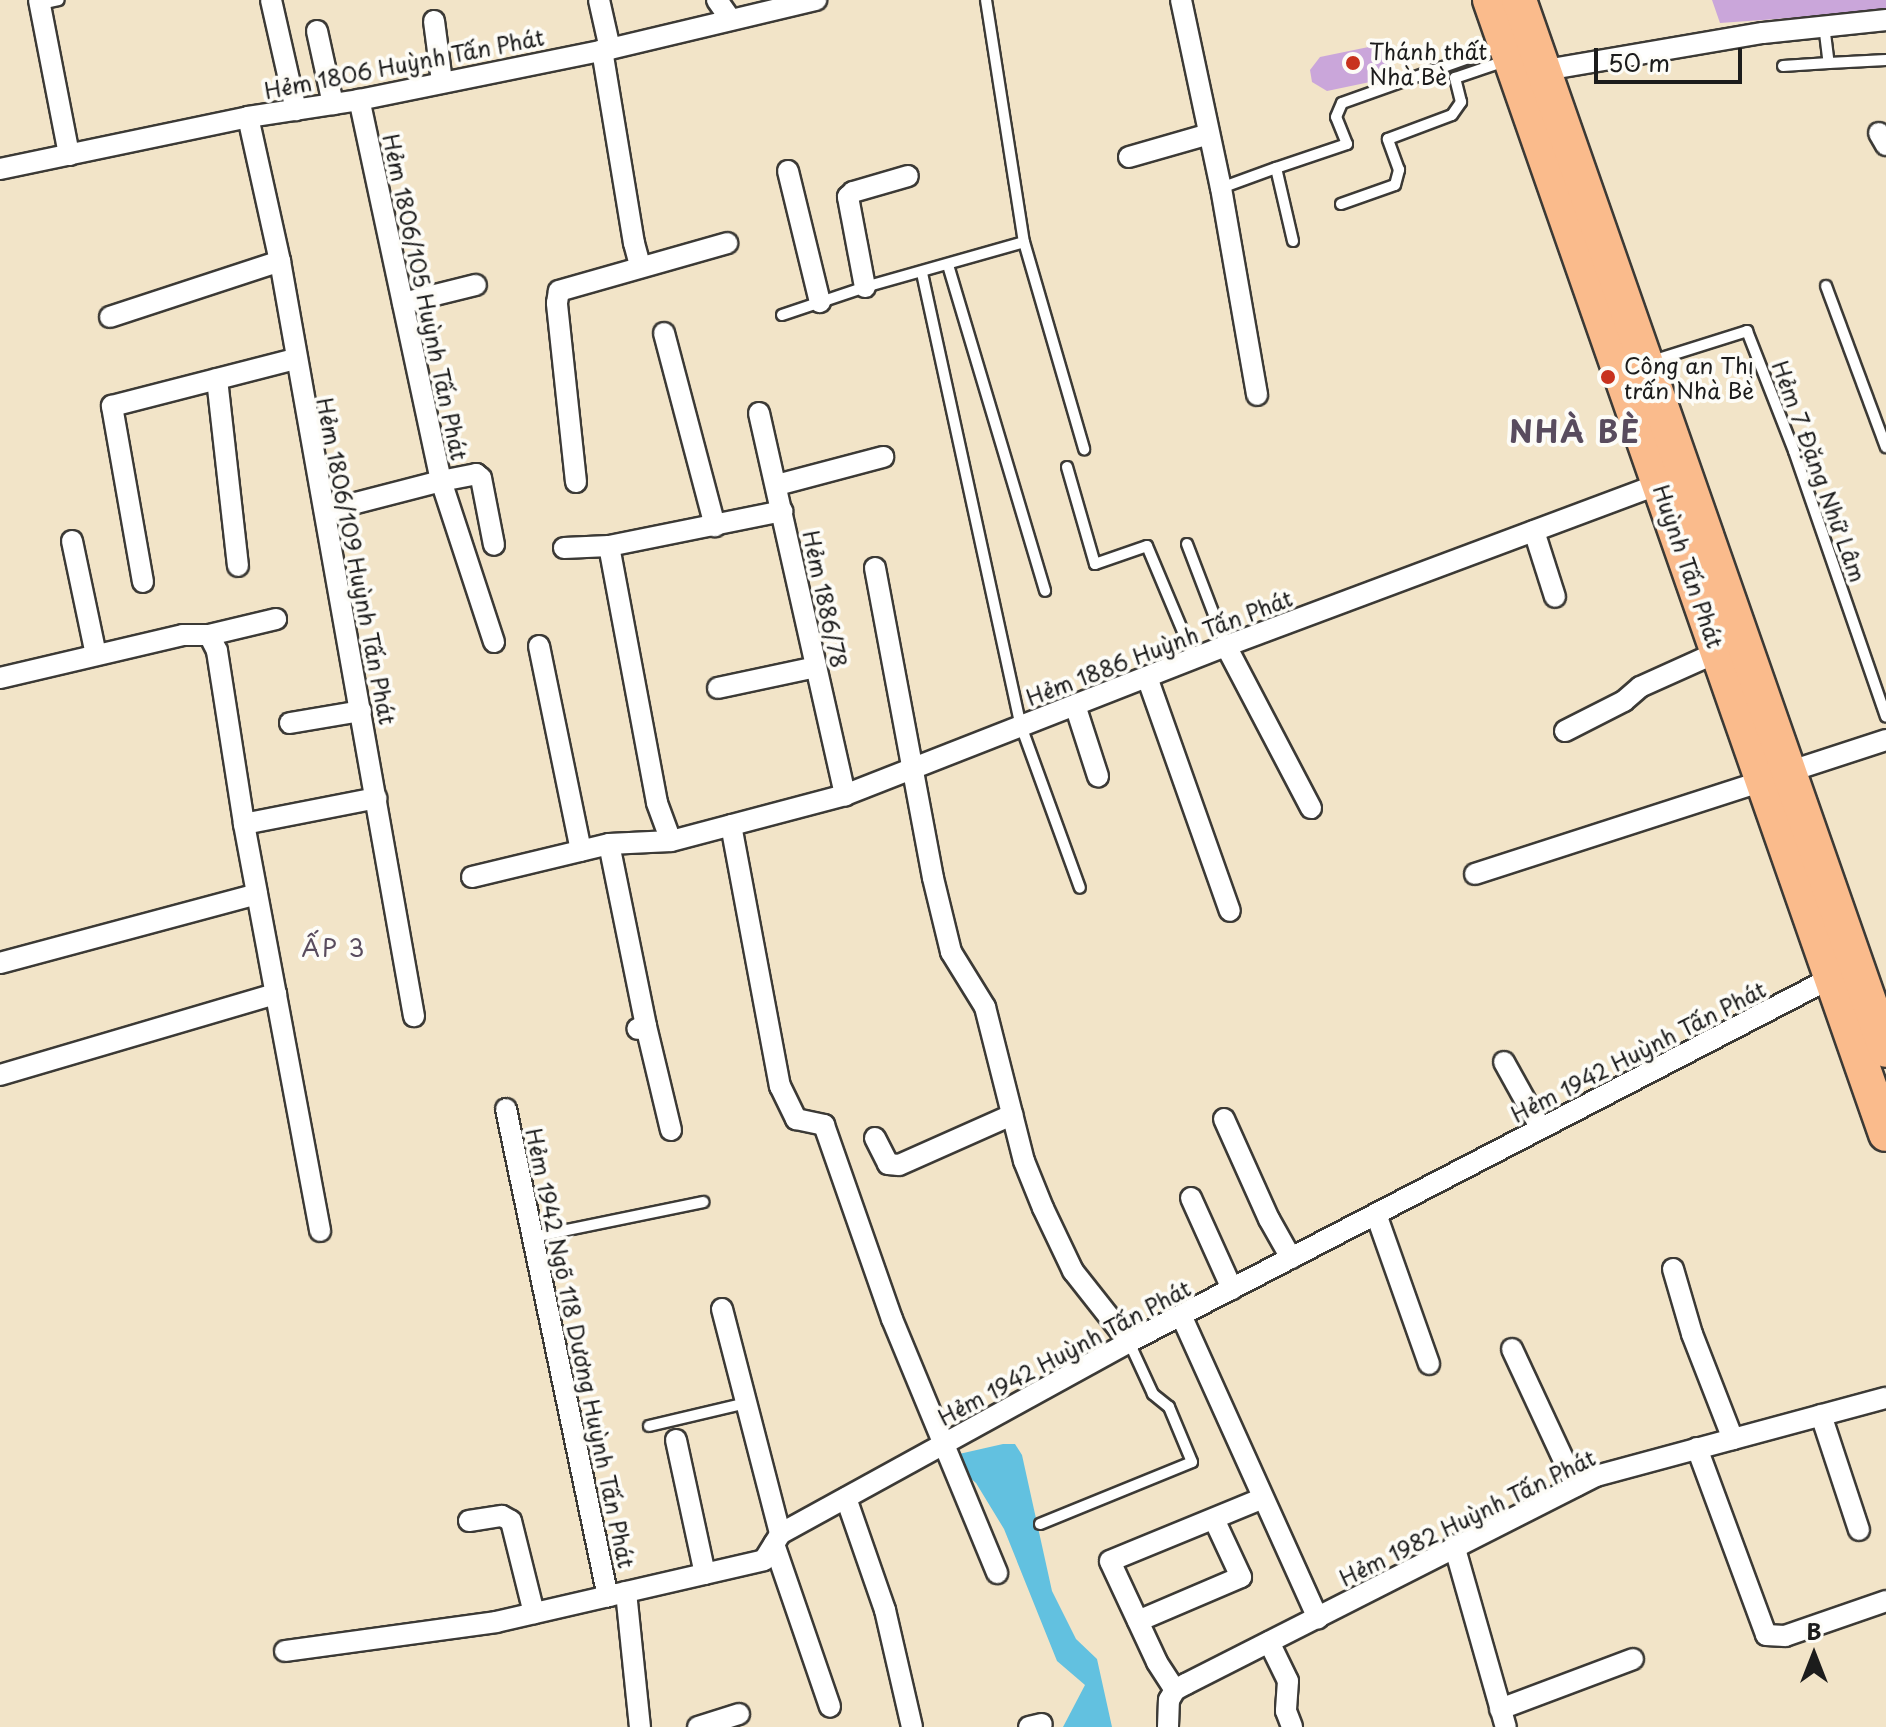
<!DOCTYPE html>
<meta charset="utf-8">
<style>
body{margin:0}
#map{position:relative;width:1886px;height:1727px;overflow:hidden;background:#f2e4c8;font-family:"Playpen Sans",sans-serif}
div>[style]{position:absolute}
.water>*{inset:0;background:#62c1e0}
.building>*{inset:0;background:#caa6da}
.roads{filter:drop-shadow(2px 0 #3c3a36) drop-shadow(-2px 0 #3c3a36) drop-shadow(0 2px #3c3a36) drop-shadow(0 -2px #3c3a36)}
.lane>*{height:10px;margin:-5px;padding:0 5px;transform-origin:5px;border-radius:5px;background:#fff}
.street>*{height:20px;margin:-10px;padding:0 10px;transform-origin:10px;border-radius:10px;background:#fff}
.primary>*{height:34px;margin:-17px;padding:0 17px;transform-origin:17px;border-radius:17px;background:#fabb8c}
.dots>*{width:22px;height:22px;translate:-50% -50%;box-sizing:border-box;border:4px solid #fdfcf7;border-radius:50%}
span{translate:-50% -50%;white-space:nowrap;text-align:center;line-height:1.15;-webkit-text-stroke:8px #fdfcf7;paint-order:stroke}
.poi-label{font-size:22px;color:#1c1c1c}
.left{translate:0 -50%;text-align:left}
.street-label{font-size:22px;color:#1c1c1c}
.neighbourhood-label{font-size:24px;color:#594c5e;letter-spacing:2px}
.district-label{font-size:30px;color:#594c5e;font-weight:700;letter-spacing:2px}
.north{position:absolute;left:1774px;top:1615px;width:80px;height:80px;-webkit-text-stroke:6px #fdfcf7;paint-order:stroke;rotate:0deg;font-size:22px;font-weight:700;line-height:32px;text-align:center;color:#1c1c1c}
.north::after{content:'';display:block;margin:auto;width:28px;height:36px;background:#1c1c1c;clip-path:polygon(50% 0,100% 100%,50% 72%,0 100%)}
.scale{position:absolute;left:1594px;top:48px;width:148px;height:36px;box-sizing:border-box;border:4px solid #1c1c1c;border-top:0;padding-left:10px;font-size:24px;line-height:28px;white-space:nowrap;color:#1c1c1c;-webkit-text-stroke:6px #fdfcf7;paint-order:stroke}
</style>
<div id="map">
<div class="water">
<i style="clip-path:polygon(1003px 1444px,1015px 1444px,1022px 1455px,1052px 1591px,1076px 1639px,1097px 1659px,1112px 1727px,1063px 1727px,1085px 1685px,1057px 1661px,1004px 1529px,976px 1483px,961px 1470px,959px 1454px)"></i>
</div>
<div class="building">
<i style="clip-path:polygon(1712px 0,1886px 0,1886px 11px,1720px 23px)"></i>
<i style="clip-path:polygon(1388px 43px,1394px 77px,1327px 91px,1312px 82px,1310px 70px,1320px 57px)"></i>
</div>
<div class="roads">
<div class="lane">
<i style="left:986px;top:0;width:245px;rotate:81.1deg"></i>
<i style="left:40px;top:4px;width:19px;rotate:-12deg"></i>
<i style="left:1824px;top:25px;width:38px;rotate:83deg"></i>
<i style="left:1829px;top:63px;width:57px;rotate:-3deg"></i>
<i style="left:1783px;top:66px;width:46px;rotate:-3.7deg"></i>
<i style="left:1276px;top:168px;width:75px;rotate:-18.7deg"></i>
<i style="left:1347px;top:144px;width:29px;rotate:-112deg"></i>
<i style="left:1336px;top:117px;width:15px;rotate:-67deg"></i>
<i style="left:1342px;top:103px;width:170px;rotate:-19.6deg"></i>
<i style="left:1221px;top:188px;width:59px;rotate:-20deg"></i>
<i style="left:1276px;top:168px;width:75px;rotate:76.9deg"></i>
<i style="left:1341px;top:204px;width:57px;rotate:-19.4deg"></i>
<i style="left:1395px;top:185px;width:16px;rotate:-75deg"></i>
<i style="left:1399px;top:170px;width:33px;rotate:-110deg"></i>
<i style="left:1388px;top:139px;width:68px;rotate:-20.6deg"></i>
<i style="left:1452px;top:115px;width:16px;rotate:-55deg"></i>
<i style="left:1461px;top:102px;width:25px;rotate:-104deg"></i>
<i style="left:1455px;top:78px;width:53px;rotate:-18.8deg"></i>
<i style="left:948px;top:265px;width:340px;rotate:73.4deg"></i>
<i style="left:922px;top:273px;width:464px;rotate:77.7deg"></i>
<i style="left:1021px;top:726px;width:172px;rotate:70deg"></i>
<i style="left:1826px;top:286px;width:172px;rotate:69.6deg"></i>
<i style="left:782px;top:315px;width:88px;rotate:-18.6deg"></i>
<i style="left:865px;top:287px;width:165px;rotate:-15.8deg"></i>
<i style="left:1024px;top:242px;width:216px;rotate:73.8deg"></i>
<i style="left:1652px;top:361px;width:100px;rotate:-17.5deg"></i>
<i style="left:1747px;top:331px;width:129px;rotate:68.6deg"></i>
<i style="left:1794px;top:451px;width:281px;rotate:70.9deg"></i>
<i style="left:1067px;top:467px;width:101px;rotate:73.9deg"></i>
<i style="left:1095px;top:564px;width:55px;rotate:-19.1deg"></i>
<i style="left:1147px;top:546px;width:121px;rotate:67.2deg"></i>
<i style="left:1187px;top:544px;width:109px;rotate:69.1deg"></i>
<i style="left:533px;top:1237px;width:174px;rotate:-11.6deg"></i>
<i style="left:649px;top:1426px;width:100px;rotate:-13.3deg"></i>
<i style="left:1040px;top:1524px;width:164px;rotate:-22.2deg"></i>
<i style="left:1192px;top:1462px;width:60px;rotate:-112.7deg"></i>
<i style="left:1169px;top:1407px;width:21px;rotate:-141deg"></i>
<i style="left:1153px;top:1394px;width:57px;rotate:-114.8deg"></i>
</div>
<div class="street">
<i style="left:39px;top:0;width:158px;rotate:79deg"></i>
<i style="left:271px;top:0;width:113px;rotate:77.2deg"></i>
<i style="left:599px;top:0;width:50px;rotate:77.3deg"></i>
<i style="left:717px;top:0;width:24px;rotate:55deg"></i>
<i style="left:1181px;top:0;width:192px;rotate:78deg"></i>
<i style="left:1221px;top:188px;width:210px;rotate:80.1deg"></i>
<i style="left:434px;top:21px;width:62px;rotate:82.5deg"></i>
<i style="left:317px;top:31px;width:75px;rotate:77.6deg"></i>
<i style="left:602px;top:50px;width:196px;rotate:80.6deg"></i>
<i style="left:634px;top:243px;width:23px;rotate:75deg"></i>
<i style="left:1534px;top:72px;width:232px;rotate:-9.7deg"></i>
<i style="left:1763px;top:33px;width:124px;rotate:-6deg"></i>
<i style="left:248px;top:117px;width:148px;rotate:77.5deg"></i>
<i style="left:280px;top:261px;width:767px;rotate:79.94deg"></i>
<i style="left:1879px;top:133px;width:14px;rotate:60deg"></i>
<i style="left:1129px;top:157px;width:83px;rotate:-16deg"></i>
<i style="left:0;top:169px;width:253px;rotate:-11.8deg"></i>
<i style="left:248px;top:117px;width:112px;rotate:-8.7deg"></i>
<i style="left:359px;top:100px;width:256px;rotate:-11.5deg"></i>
<i style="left:610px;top:49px;width:212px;rotate:-13.4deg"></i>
<i style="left:788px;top:171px;width:135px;rotate:76.3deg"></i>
<i style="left:865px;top:287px;width:92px;rotate:-100.7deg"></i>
<i style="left:848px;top:197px;width:7px;rotate:-45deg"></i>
<i style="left:853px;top:192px;width:57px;rotate:-16.2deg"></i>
<i style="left:403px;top:303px;width:75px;rotate:-13.9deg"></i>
<i style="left:110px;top:317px;width:179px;rotate:-18.2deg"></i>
<i style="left:664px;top:333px;width:200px;rotate:75.2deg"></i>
<i style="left:217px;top:379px;width:188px;rotate:83.6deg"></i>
<i style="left:759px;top:413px;width:392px;rotate:77.3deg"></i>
<i style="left:576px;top:482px;width:180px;rotate:-96.1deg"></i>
<i style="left:557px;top:303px;width:12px;rotate:-81deg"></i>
<i style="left:559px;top:291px;width:175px;rotate:-15.9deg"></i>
<i style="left:777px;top:485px;width:110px;rotate:-14.8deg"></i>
<i style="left:325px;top:511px;width:120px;rotate:-14.5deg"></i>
<i style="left:441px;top:481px;width:390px;rotate:-102.1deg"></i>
<i style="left:1534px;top:531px;width:69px;rotate:72.3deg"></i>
<i style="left:72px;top:541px;width:116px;rotate:78.1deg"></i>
<i style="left:609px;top:546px;width:261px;rotate:79.4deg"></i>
<i style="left:657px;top:803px;width:40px;rotate:69.8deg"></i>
<i style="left:564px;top:548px;width:45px;rotate:-2.5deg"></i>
<i style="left:609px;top:546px;width:177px;rotate:-11.4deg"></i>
<i style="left:875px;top:568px;width:315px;rotate:79.4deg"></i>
<i style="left:933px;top:878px;width:76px;rotate:76.3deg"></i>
<i style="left:951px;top:952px;width:65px;rotate:58.3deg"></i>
<i style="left:985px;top:1007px;width:159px;rotate:75.8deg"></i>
<i style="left:1024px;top:1161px;width:51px;rotate:68deg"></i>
<i style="left:1043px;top:1208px;width:70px;rotate:64.5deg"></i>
<i style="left:1073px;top:1271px;width:90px;rotate:51.7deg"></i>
<i style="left:143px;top:582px;width:179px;rotate:-100deg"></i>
<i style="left:112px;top:406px;width:189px;rotate:-14.4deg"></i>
<i style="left:209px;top:635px;width:69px;rotate:-13.4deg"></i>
<i style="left:494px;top:642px;width:169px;rotate:-108.2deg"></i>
<i style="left:441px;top:481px;width:36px;rotate:-11deg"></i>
<i style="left:476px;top:474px;width:6px;rotate:39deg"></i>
<i style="left:481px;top:478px;width:68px;rotate:79deg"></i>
<i style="left:539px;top:646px;width:209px;rotate:78.4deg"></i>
<i style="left:1226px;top:646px;width:183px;rotate:62.3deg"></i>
<i style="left:1147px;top:677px;width:248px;rotate:70.5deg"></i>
<i style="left:0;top:678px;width:188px;rotate:-13.2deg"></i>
<i style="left:183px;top:635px;width:26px"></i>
<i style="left:209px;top:635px;width:18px;rotate:63deg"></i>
<i style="left:217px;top:651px;width:175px;rotate:81.1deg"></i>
<i style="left:244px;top:824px;width:414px;rotate:79.4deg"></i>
<i style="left:718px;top:688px;width:100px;rotate:-12.1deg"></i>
<i style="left:1075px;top:705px;width:75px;rotate:72.1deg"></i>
<i style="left:290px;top:723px;width:72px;rotate:-9.6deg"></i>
<i style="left:1565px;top:731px;width:66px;rotate:-27deg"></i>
<i style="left:1624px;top:701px;width:21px;rotate:-41deg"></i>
<i style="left:1640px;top:687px;width:85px;rotate:-24.2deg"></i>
<i style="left:1791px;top:771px;width:100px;rotate:-18.1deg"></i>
<i style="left:244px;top:824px;width:135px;rotate:-11.1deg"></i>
<i style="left:731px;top:825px;width:266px;rotate:79.4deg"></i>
<i style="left:780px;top:1086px;width:37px;rotate:64deg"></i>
<i style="left:796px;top:1119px;width:29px;rotate:12deg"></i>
<i style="left:824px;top:1125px;width:206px;rotate:70.7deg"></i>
<i style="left:892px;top:1319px;width:275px;rotate:67.5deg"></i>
<i style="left:609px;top:844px;width:186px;rotate:78.5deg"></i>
<i style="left:646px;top:1026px;width:9px;rotate:162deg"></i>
<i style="left:1475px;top:874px;width:303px;rotate:-17.9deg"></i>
<i style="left:472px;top:877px;width:141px;rotate:-13.5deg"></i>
<i style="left:609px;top:844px;width:62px;rotate:-2.8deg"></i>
<i style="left:671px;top:841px;width:180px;rotate:-14.8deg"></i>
<i style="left:845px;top:795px;width:409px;rotate:-21.4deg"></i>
<i style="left:1226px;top:646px;width:465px;rotate:-20.5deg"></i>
<i style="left:0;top:963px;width:266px;rotate:-15deg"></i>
<i style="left:646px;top:1026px;width:107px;rotate:76.5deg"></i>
<i style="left:1504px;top:1062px;width:74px;rotate:61deg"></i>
<i style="left:0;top:1075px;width:288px;rotate:-16.4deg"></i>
<i style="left:506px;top:1109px;width:498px;rotate:78.2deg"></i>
<i style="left:1224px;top:1119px;width:110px;rotate:65.8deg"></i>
<i style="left:1269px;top:1219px;width:45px;rotate:60.6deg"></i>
<i style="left:875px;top:1138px;width:29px;rotate:63deg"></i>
<i style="left:888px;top:1164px;width:11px;rotate:5deg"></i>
<i style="left:899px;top:1165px;width:124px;rotate:-23.9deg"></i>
<i style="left:1191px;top:1198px;width:100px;rotate:65.7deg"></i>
<i style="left:1376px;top:1214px;width:159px;rotate:70.5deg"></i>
<i style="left:1673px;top:1269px;width:68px;rotate:73.7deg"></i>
<i style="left:1692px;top:1334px;width:113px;rotate:68.7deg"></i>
<i style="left:722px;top:1309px;width:232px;rotate:75.5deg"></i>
<i style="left:1181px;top:1315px;width:333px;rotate:65.7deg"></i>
<i style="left:1512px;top:1349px;width:151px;rotate:65deg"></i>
<i style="left:1821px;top:1415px;width:121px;rotate:71.7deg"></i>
<i style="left:676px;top:1440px;width:137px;rotate:77.8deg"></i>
<i style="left:1697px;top:1448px;width:199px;rotate:69.7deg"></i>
<i style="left:1766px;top:1635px;width:19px;rotate:3deg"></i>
<i style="left:1785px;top:1636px;width:107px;rotate:-19.1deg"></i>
<i style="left:846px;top:1498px;width:119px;rotate:70.8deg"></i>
<i style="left:885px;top:1610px;width:120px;rotate:77deg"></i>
<i style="left:469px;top:1521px;width:33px;rotate:-9deg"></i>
<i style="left:502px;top:1516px;width:10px;rotate:29deg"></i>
<i style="left:511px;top:1521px;width:95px;rotate:76deg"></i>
<i style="left:774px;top:1544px;width:172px;rotate:71deg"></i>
<i style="left:1454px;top:1545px;width:189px;rotate:74.1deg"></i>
<i style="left:626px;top:1592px;width:136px;rotate:84.1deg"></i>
<i style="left:1138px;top:1621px;width:112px;rotate:-23.1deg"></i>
<i style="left:1241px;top:1577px;width:64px;rotate:-115deg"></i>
<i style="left:1269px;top:1642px;width:43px;rotate:64deg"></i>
<i style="left:1288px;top:1681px;width:30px;rotate:94deg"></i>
<i style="left:1286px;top:1711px;width:17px;rotate:69deg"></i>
<i style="left:285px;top:1651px;width:213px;rotate:-7.8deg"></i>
<i style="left:496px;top:1622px;width:275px;rotate:-13deg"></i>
<i style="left:764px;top:1560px;width:31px;rotate:-58deg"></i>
<i style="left:780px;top:1534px;width:398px;rotate:-28.8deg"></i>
<i style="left:1129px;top:1342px;width:793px;rotate:-27.41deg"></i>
<i style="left:1175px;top:1690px;width:33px;rotate:-123deg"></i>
<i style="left:1157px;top:1662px;width:111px;rotate:-115deg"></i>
<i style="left:1110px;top:1561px;width:163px;rotate:-22.3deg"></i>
<i style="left:1500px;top:1709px;width:142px;rotate:-20.6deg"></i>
<i style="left:698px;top:1727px;width:43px;rotate:-17.6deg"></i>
<i style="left:1029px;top:1727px;width:13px;rotate:-13deg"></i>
<i style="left:1168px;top:1727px;width:27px;rotate:-88deg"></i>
<i style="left:1169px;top:1700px;width:12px;rotate:-59deg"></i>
<i style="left:1175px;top:1690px;width:13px;rotate:-29deg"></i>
<i style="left:1186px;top:1684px;width:460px;rotate:-26.9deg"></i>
<i style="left:1596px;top:1476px;width:300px;rotate:-15.1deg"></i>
</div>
<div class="primary">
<i style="left:1490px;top:0;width:1201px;rotate:70.75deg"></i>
<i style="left:1519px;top:0;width:1112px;rotate:70.73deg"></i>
</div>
</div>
<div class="dots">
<i style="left:1353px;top:63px;background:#c8321e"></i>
<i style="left:1608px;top:377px;background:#c8321e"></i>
</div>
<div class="poi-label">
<span class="left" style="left:1369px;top:63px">Thánh thất<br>Nhà Bè</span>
<span class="left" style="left:1624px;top:377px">Công an Thị<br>trấn Nhà Bè</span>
</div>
<div class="street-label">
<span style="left:404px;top:63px;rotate:-11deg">Hẻm 1806 Huỳnh Tấn Phát</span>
<span style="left:426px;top:297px;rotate:78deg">Hẻm 1806/105 Huỳnh Tấn Phát</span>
<span style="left:1820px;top:471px;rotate:70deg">Hẻm 7 Đặng Nhữ Lâm</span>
<span style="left:357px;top:561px;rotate:79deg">Hẻm 1806/109 Huỳnh Tấn Phát</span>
<span style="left:1689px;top:566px;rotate:71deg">Huỳnh Tấn Phát</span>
<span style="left:826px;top:599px;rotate:78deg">Hẻm 1886/78</span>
<span style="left:1159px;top:647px;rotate:-21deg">Hẻm 1886 Huỳnh Tấn Phát</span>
<span style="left:1638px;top:1051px;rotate:-27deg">Hẻm 1942 Huỳnh Tấn Phát</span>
<span style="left:581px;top:1348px;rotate:78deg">Hẻm 1942 Ngõ 118 Dương Huỳnh Tấn Phát</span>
<span style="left:1064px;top:1352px;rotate:-28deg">Hẻm 1942 Huỳnh Tấn Phát</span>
<span style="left:1467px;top:1517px;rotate:-26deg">Hẻm 1982 Huỳnh Tấn Phát</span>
</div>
<div class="neighbourhood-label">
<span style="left:334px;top:948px">ẤP 3</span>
</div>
<div class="district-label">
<span style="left:1575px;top:431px">NHÀ BÈ</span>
</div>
<div class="north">B</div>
<div class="scale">50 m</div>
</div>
